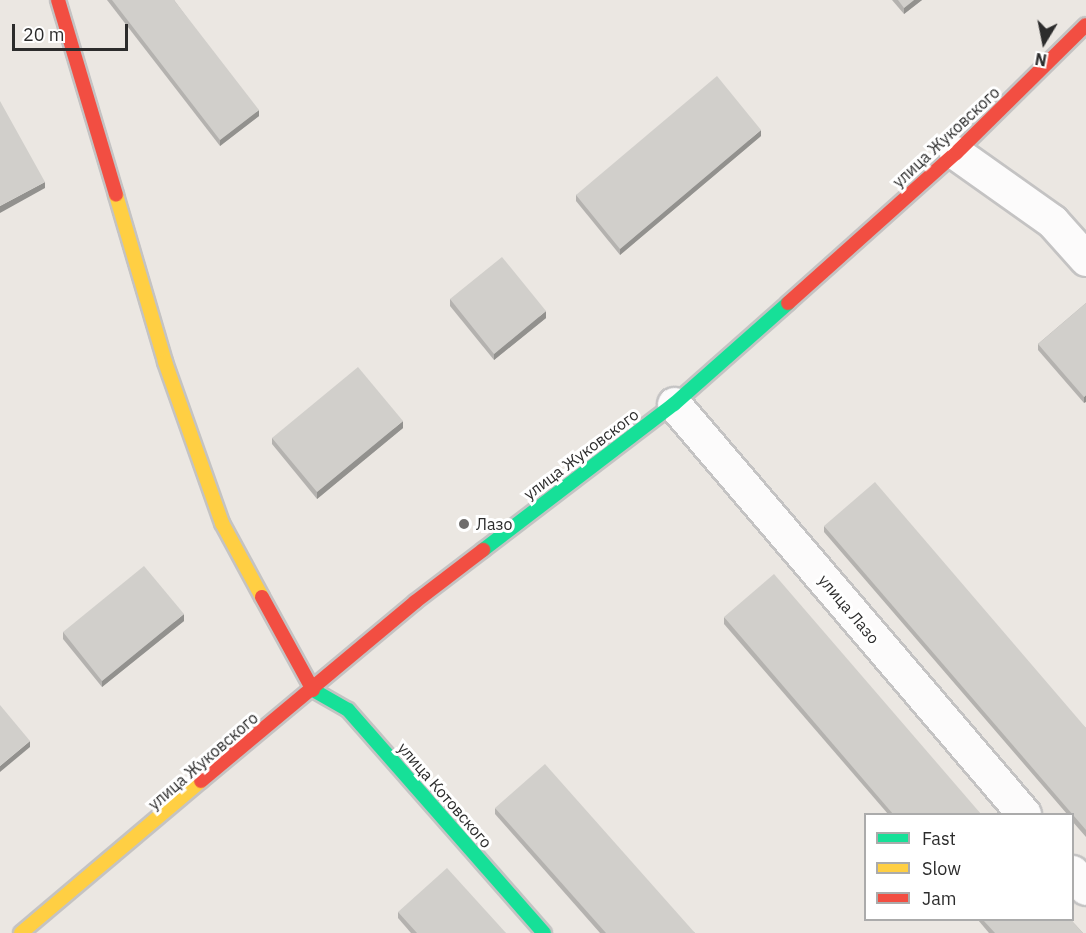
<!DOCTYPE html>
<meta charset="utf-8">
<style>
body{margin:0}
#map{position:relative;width:1086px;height:933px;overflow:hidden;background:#ebe7e2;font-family:"IBM Plex Sans",sans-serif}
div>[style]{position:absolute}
.roads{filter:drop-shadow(2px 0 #c4c3c3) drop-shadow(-2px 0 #c4c3c3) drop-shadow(0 2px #c4c3c3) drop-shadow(0 -2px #c4c3c3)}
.street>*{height:33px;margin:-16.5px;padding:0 16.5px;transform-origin:16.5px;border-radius:16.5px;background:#fcfbfb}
.fast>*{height:14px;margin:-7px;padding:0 7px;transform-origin:7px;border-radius:7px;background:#16e098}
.slow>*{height:14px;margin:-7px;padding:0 7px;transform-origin:7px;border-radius:7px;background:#ffcf43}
.jam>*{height:14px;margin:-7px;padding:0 7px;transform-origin:7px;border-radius:7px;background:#f24e42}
.wall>*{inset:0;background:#b4b2af}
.shaded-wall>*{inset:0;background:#92918e}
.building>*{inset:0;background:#d1cfcb}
.dots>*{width:16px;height:16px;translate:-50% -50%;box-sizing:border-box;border:3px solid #fff;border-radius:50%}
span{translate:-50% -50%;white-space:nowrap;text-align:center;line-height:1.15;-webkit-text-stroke:6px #fff;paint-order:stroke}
.street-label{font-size:16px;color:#2c2c2c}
.poi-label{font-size:16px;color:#2c2c2c}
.left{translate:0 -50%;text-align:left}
.legend{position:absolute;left:864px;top:813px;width:210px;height:108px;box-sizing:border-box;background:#fff;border:2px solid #ababab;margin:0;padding:8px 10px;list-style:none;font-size:18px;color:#2c2c2c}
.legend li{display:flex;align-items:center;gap:12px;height:30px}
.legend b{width:30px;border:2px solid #ababab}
.north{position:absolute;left:1014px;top:12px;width:60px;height:60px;-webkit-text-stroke:4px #fff;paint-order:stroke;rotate:190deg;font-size:16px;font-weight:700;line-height:24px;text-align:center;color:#2c2c2c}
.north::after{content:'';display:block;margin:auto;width:21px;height:27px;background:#2c2c2c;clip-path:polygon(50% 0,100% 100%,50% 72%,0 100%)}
.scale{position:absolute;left:12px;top:24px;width:116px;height:27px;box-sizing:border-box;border:3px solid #2c2c2c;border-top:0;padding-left:8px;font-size:18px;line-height:21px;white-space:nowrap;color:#2c2c2c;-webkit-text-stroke:4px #fff;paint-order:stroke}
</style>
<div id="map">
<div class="roads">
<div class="street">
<i style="left:956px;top:153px;width:118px;rotate:35.3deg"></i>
<i style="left:1052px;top:221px;width:51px;rotate:48.2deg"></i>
<i style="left:674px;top:404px;width:539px;rotate:49.51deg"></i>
<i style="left:1072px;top:872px;width:21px;rotate:49deg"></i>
</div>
<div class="fast">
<i style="left:483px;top:550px;width:240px;rotate:-37.4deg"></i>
<i style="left:674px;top:404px;width:152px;rotate:-41.5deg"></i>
<i style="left:313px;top:690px;width:40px;rotate:29.7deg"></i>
<i style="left:348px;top:710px;width:297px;rotate:48.7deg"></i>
</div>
<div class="slow">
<i style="left:116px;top:195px;width:174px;rotate:73.6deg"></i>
<i style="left:165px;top:362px;width:171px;rotate:70.5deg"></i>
<i style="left:222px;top:523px;width:84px;rotate:61.6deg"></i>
<i style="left:21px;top:933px;width:236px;rotate:-40.2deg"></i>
</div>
<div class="jam">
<i style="left:58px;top:0;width:203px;rotate:73.4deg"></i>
<i style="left:788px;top:303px;width:225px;rotate:-41.8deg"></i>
<i style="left:956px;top:153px;width:182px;rotate:-44.6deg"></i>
<i style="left:262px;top:597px;width:106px;rotate:61.3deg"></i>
<i style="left:201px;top:781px;width:279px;rotate:-39.9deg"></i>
<i style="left:415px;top:602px;width:86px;rotate:-37.4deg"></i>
</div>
</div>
<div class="wall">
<i style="clip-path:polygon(107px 0,174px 0,259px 116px,220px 146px)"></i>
<i style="clip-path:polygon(892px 0,922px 0,904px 14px)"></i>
<i style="clip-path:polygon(761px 136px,620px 255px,576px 201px,576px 195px)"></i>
<i style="clip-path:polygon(450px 299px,546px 318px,494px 360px,450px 306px)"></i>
<i style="clip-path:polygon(1086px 303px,1084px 403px,1038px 350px,1038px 344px)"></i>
<i style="clip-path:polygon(403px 428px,317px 499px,272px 444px,272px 438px)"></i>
<i style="clip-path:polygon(824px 526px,1086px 728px,1086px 837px,1072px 821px,1072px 814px,1067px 814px,824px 532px)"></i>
<i style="clip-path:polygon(724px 617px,981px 814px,888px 814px,724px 624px)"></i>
<i style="clip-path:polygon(184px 621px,102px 687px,63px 639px,63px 632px)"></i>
<i style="clip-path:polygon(495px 808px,695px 933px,600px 933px,495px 814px)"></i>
<i style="clip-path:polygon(398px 912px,506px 933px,411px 933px,398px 918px)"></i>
<i style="clip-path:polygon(978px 920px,1071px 920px,1083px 933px,989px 933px)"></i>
</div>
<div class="shaded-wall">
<i style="clip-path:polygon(914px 0,922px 0,904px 14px,904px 8px)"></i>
<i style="clip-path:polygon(259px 110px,259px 116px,220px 146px,220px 140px)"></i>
<i style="clip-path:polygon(761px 130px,761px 136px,620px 255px,620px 249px)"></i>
<i style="clip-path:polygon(45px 182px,45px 188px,0 213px,0 206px)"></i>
<i style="clip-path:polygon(546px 311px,546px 318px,494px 360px,494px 354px)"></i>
<i style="clip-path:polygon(1086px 395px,1086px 402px,1084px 403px,1084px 397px)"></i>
<i style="clip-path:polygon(403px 421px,403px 428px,317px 499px,317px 492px)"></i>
<i style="clip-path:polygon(184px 614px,184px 621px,102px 687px,102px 681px)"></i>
<i style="clip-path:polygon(30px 741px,30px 747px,0 772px,0 766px)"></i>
</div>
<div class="building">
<i style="clip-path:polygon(112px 0,174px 0,259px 110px,220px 140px)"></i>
<i style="clip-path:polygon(898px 0,914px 0,904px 8px)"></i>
<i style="clip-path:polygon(717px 76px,761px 130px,620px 249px,576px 195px)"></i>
<i style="clip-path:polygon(0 101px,45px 182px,0 206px)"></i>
<i style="clip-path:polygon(502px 257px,546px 311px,494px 354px,450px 299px)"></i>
<i style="clip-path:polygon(1086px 303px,1086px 395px,1084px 397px,1038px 344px)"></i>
<i style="clip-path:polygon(358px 367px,403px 421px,317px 492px,272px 438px)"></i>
<i style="clip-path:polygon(875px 482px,1086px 728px,1086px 830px,824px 526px)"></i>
<i style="clip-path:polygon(144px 566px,184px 614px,102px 681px,63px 632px)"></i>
<i style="clip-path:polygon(774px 574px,981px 814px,893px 814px,724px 617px)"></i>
<i style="clip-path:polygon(0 705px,30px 741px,0 766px)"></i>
<i style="clip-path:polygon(545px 764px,695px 933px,606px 933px,495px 808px)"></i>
<i style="clip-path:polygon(447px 868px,506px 933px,417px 933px,398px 912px)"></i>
<i style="clip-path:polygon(983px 920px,1071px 920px,1083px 933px,995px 933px)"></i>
</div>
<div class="dots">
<i style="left:464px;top:524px;background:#6f6d6c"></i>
</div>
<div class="street-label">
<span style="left:946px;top:137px;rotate:-43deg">улица Жуковского</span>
<span style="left:581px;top:454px;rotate:-37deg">улица Жуковского</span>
<span style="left:849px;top:609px;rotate:50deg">улица Лазо</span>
<span style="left:203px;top:761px;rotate:-41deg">улица Жуковского</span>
<span style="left:445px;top:795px;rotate:49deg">улица Котовского</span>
</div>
<div class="poi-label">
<span class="left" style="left:476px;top:524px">Лазо</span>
</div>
<ul class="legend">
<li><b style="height:8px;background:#16e098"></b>Fast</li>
<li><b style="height:8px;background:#ffcf43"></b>Slow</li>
<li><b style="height:8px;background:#f24e42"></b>Jam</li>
</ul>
<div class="north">N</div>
<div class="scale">20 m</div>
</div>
